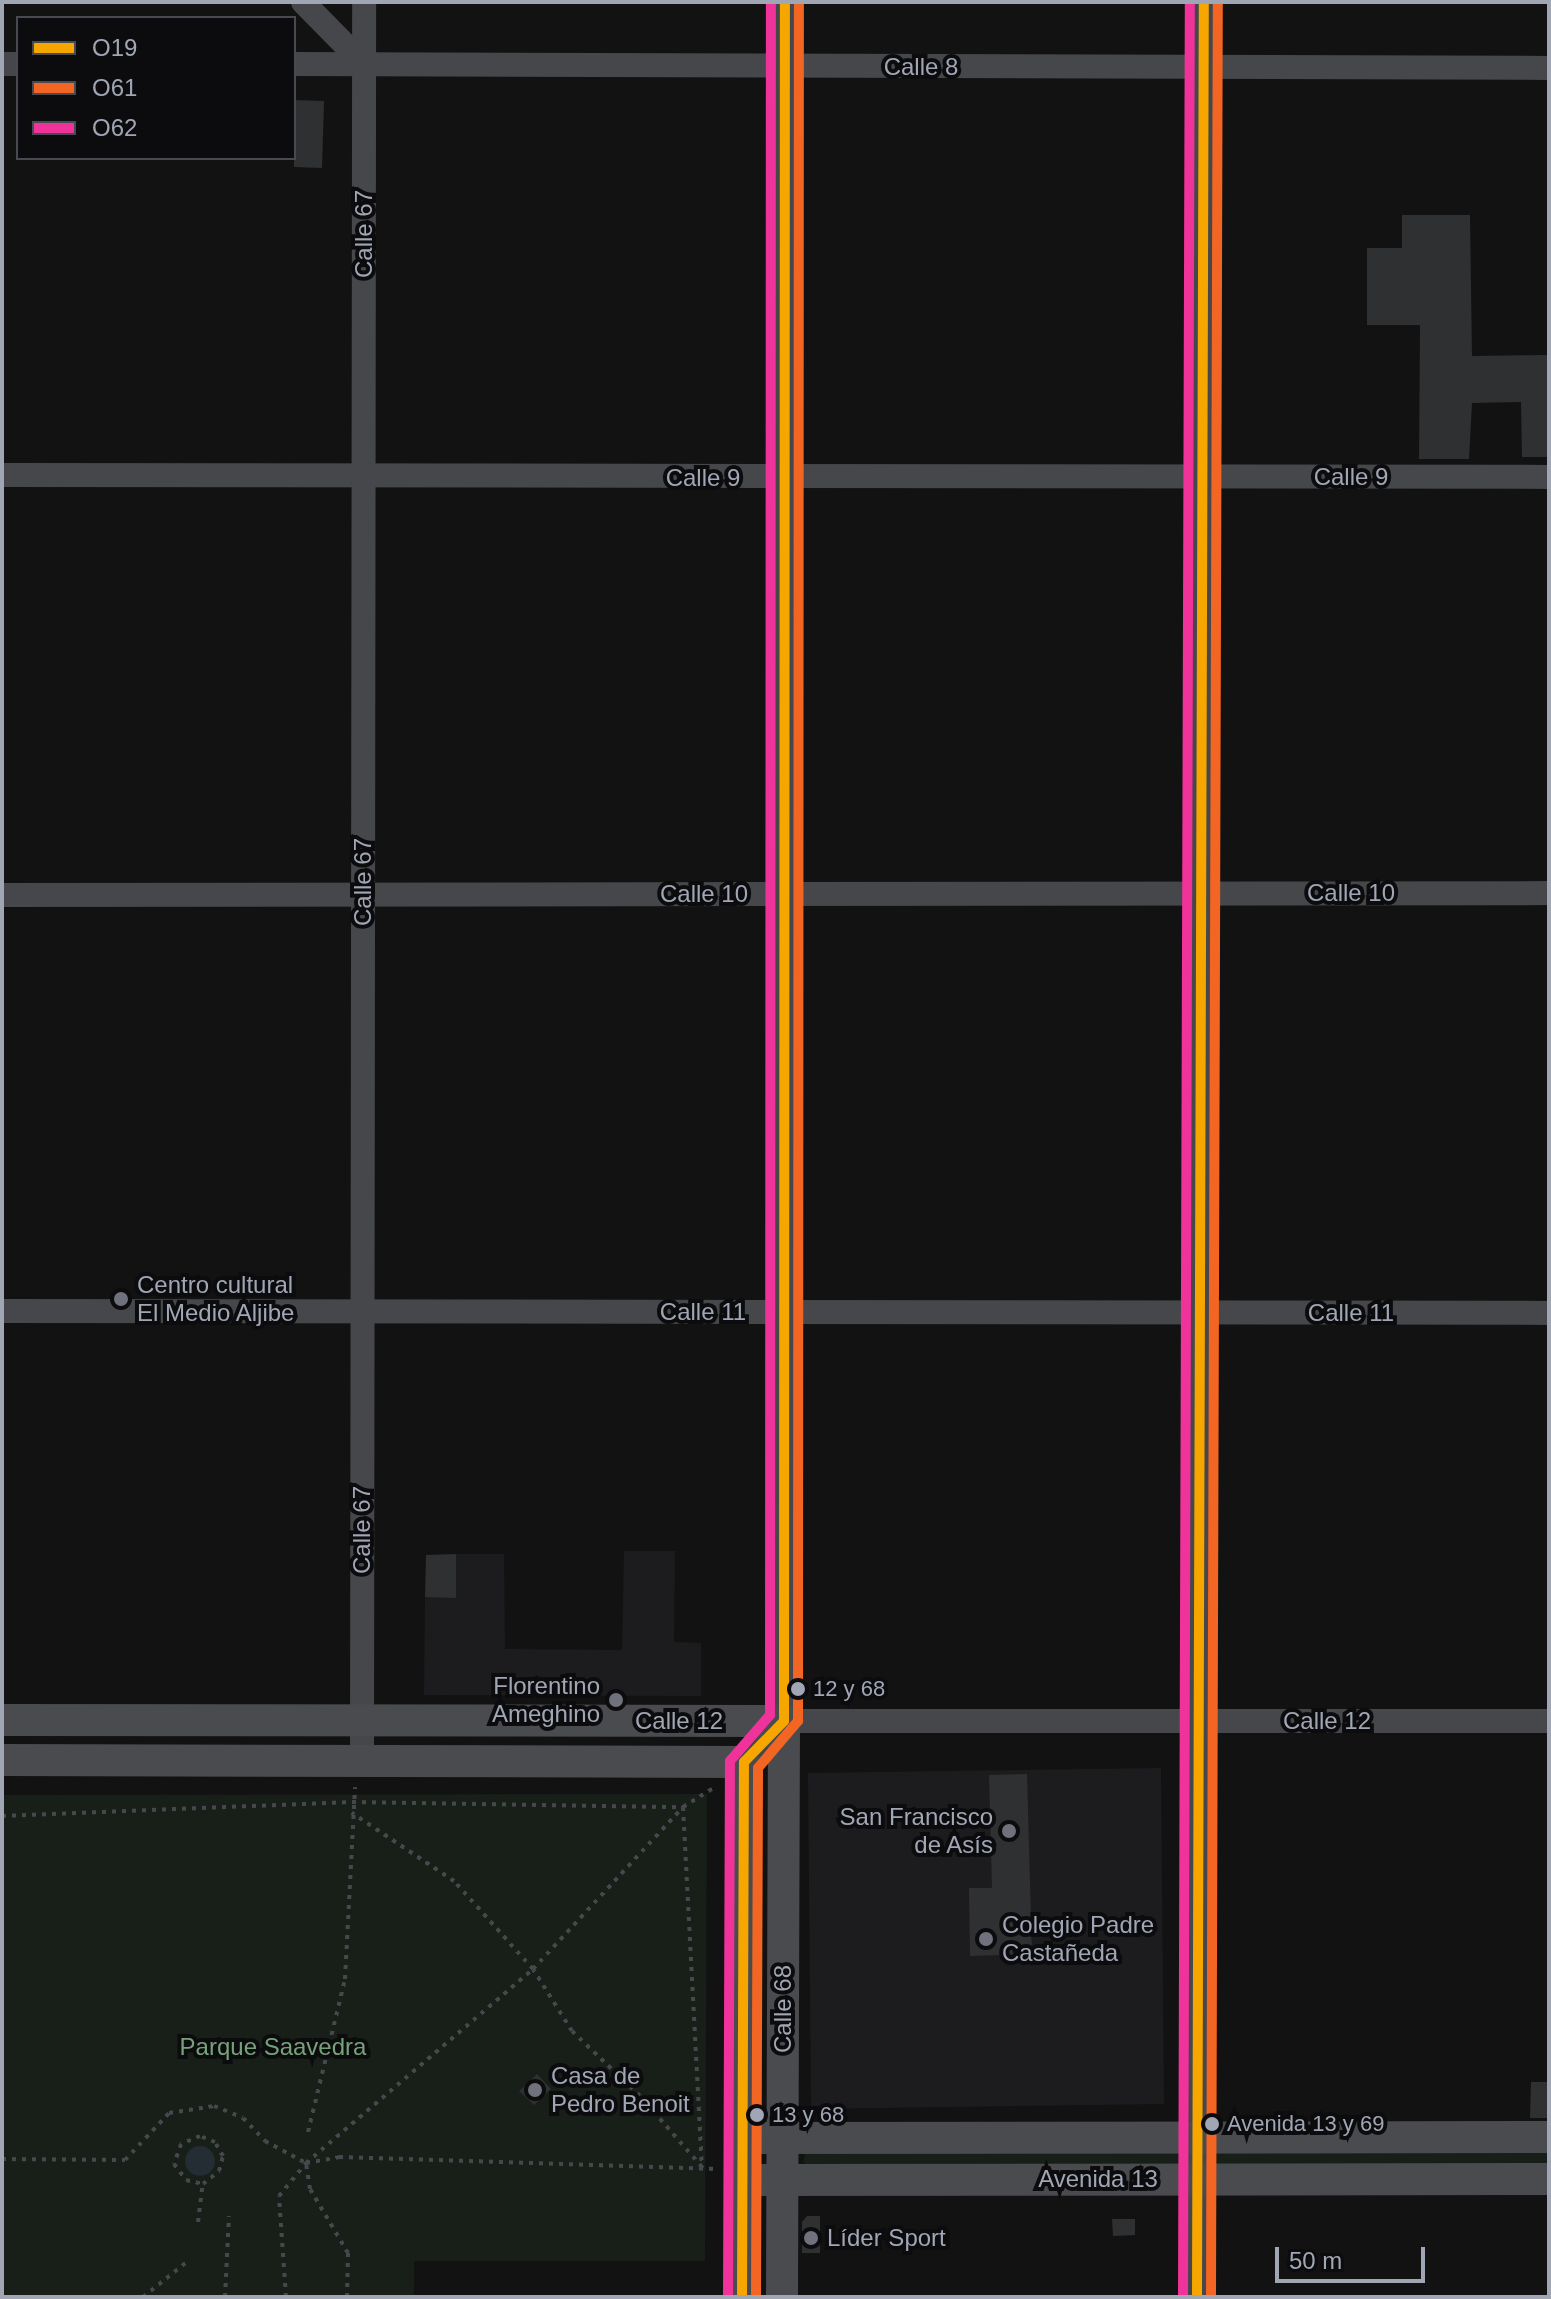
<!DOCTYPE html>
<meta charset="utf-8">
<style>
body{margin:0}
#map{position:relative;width:1551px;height:2299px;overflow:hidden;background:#121212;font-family:Helvetica,sans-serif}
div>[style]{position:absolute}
.built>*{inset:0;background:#1c1c1e}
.green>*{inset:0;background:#181f19}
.water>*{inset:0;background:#242c34}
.round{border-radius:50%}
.building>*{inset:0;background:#2f3032}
.path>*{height:4px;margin-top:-2px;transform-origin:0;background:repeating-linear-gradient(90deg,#47484d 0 4px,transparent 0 10px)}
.street>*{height:24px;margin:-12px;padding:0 12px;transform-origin:12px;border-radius:12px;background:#46474b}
.secondary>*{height:32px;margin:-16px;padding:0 16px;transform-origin:16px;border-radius:16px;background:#4a4b4f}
.bus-1>*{height:10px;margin:-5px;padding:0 5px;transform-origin:5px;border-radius:5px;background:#f7a600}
.bus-2>*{height:10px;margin:-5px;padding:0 5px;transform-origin:5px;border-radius:5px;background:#f26522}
.bus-3>*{height:10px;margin:-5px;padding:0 5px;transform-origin:5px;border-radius:5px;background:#ef339a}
.dots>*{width:22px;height:22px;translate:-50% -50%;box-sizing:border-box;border:4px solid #0c0c0e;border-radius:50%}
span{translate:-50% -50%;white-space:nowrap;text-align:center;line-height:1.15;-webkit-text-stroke:8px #0c0c0e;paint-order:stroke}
.bus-label{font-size:22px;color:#a1a6b5}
.left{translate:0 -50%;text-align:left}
.street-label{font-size:24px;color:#a1a6b5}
.poi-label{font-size:24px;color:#a1a6b5}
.right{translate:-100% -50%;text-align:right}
.park-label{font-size:24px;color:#76a27a}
.frame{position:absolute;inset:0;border:4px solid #a1a6b5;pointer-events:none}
.legend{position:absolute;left:16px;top:16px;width:280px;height:144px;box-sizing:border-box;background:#0c0c0e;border:2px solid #484a51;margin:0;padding:10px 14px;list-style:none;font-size:24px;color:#a1a6b5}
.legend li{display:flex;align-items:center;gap:16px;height:40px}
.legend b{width:40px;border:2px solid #484a51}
.scale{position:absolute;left:1275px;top:2247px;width:150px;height:36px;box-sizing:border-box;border:4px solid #a1a6b5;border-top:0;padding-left:10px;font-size:24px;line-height:28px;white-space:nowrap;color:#a1a6b5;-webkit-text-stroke:6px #0c0c0e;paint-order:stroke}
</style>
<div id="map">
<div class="built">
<i style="clip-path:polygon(624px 1551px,675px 1551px,674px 1642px,701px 1643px,701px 1696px,424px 1695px,425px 1597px,456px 1597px,456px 1554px,504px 1554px,505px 1649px,622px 1650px)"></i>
<i style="clip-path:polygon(1161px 1768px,1164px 2104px,811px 2109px,808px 1773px)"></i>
</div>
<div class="green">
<i style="clip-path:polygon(707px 1794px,705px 2261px,414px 2261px,414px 2297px,2px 2297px,2px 1795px)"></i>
<i style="clip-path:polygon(806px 2151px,1549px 2152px,1549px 2170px,817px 2171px,803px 2162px)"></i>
</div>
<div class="water">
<i class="round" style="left:185px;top:2146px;width:30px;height:30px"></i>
</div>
<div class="building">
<i style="clip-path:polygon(294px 100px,324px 101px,322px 168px,294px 167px)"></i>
<i style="clip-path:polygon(1402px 215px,1470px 215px,1472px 356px,1549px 355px,1549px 457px,1522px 457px,1521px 402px,1472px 403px,1469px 459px,1419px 459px,1420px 325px,1367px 325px,1367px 248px,1402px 248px)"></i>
<i style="clip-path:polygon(456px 1554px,456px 1598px,425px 1597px,426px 1555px)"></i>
<i style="clip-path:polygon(1027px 1774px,1032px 1954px,970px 1956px,969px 1888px,992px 1888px,989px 1775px)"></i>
<i style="clip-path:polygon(537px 2074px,551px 2089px,534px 2105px,519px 2091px)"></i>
<i style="clip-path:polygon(1531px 2082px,1549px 2082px,1549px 2118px,1530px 2118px)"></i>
<i style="clip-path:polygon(807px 2216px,820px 2216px,820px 2253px,802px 2253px,802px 2222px)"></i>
<i style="clip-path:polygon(1112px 2219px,1135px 2219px,1135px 2235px,1113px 2236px)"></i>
</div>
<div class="path">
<i style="left:2px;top:1816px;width:350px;rotate:-2.3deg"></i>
<i style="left:352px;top:1802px;width:331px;rotate:0.9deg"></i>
<i style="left:683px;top:1807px;width:361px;rotate:87deg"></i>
<i style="left:702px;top:2167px;width:94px;rotate:-131.1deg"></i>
<i style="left:640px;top:2096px;width:94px;rotate:-136.3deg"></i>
<i style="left:572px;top:2031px;width:73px;rotate:-122.2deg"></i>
<i style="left:533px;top:1969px;width:118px;rotate:-131.9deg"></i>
<i style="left:454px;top:1881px;width:123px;rotate:-146.3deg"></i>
<i style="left:308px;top:2132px;width:157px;rotate:-76.4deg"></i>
<i style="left:345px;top:1979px;width:192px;rotate:-87deg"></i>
<i style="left:2px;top:2159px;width:123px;rotate:0.5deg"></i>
<i style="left:125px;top:2160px;width:64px;rotate:-46.9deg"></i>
<i style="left:169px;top:2113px;width:46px;rotate:-8.8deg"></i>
<i style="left:214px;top:2106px;width:31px;rotate:22deg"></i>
<i style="left:243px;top:2118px;width:32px;rotate:46deg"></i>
<i style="left:265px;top:2141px;width:47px;rotate:28.2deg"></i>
<i style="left:306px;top:2163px;width:34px;rotate:-10deg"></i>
<i style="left:339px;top:2157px;width:379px;rotate:1.8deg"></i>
<i style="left:198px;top:2222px;width:38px;rotate:-83deg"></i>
<i style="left:203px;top:2184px;width:21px;rotate:-39deg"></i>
<i style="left:219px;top:2171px;width:16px;rotate:-75deg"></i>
<i style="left:223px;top:2156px;width:16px;rotate:-120deg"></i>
<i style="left:215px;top:2142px;width:16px;rotate:-158deg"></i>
<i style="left:200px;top:2136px;width:21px;rotate:157deg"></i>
<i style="left:181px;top:2144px;width:21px;rotate:109deg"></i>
<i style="left:174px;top:2164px;width:20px;rotate:53deg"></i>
<i style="left:186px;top:2180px;width:17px;rotate:13deg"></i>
<i style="left:143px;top:2297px;width:58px;rotate:-38.7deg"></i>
<i style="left:225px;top:2297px;width:81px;rotate:-87.2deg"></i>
<i style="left:286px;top:2297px;width:101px;rotate:-94deg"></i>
<i style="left:279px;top:2196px;width:43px;rotate:-50.7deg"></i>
<i style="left:347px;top:2297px;width:44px;rotate:-88.7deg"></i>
<i style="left:348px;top:2253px;width:74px;rotate:-120.7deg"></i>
<i style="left:310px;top:2189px;width:26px;rotate:-99deg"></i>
<i style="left:306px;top:2163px;width:299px;rotate:-40.5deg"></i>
<i style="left:533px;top:1969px;width:221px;rotate:-47.2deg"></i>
<i style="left:683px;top:1807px;width:36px;rotate:-32deg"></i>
</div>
<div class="street">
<i style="left:303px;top:2px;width:87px;rotate:45.5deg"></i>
<i style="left:2px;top:64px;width:16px"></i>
<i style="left:294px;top:64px;width:1255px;rotate:0.18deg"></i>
<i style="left:2px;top:475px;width:1547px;rotate:0.07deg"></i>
<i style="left:2px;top:895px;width:1547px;rotate:-0.07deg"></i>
<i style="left:2px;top:1311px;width:1547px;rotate:0.07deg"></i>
<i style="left:784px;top:1721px;width:765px"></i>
<i style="left:744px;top:1762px;width:57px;rotate:-45.7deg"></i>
<i style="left:784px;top:1721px;width:1719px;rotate:-89.97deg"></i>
<i style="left:362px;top:1763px;width:1761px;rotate:-89.93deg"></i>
<i style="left:1197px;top:2297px;width:2295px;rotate:-89.83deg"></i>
</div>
<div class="secondary">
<i style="left:2px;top:1720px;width:782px;rotate:0.07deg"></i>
<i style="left:784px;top:1721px;width:576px;rotate:90.2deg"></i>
<i style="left:2px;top:1760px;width:742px;rotate:0.15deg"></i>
<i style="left:744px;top:1762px;width:535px;rotate:90.21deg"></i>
<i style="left:762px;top:2138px;width:787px;rotate:-0.07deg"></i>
<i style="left:762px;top:2180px;width:787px;rotate:-0.07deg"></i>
</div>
<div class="bus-1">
<i style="left:742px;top:2297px;width:535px;rotate:-89.79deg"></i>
<i style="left:744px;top:1762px;width:57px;rotate:-45.7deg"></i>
<i style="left:784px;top:1721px;width:1719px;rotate:-89.97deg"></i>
<i style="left:1197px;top:2297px;width:2295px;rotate:-89.83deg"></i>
</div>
<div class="bus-2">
<i style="left:756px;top:2297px;width:529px;rotate:-89.78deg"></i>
<i style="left:758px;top:1768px;width:62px;rotate:-49.6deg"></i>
<i style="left:798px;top:1721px;width:1719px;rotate:-89.97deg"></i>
<i style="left:1211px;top:2297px;width:2295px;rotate:-89.83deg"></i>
</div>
<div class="bus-3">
<i style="left:728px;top:2297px;width:536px;rotate:-89.79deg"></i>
<i style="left:730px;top:1761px;width:61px;rotate:-49deg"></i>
<i style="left:770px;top:1715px;width:1713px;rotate:-89.97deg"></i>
<i style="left:1183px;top:2297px;width:2295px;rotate:-89.83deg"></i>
</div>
<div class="dots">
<i style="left:121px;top:1299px;background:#6f727c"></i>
<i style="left:798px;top:1689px;background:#a1a6b5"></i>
<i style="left:616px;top:1700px;background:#6f727c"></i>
<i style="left:1009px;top:1831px;background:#6f727c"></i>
<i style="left:986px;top:1939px;background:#6f727c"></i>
<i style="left:535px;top:2090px;background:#6f727c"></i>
<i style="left:757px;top:2115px;background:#a1a6b5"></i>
<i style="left:1212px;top:2124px;background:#a1a6b5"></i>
<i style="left:811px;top:2238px;background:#6f727c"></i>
</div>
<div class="bus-label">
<span class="left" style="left:813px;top:1689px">12 y 68</span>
<span class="left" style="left:772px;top:2115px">13 y 68</span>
<span class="left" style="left:1227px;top:2124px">Avenida 13 y 69</span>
</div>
<div class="street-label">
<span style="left:921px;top:67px">Calle 8</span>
<span style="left:364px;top:234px;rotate:-90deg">Calle 67</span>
<span style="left:1351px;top:477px">Calle 9</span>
<span style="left:703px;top:478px">Calle 9</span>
<span style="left:363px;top:882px;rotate:-90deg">Calle 67</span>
<span style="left:1351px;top:893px">Calle 10</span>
<span style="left:704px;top:894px">Calle 10</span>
<span style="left:703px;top:1312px">Calle 11</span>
<span style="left:1351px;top:1313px">Calle 11</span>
<span style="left:362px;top:1530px;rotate:-90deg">Calle 67</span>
<span style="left:679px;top:1721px">Calle 12</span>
<span style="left:1327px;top:1721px">Calle 12</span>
<span style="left:783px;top:2009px;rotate:-90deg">Calle 68</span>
<span style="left:1098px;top:2179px">Avenida 13</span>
</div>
<div class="poi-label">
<span class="left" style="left:137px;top:1299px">Centro cultural<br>El Medio Aljibe</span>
<span class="right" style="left:600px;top:1700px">Florentino<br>Ameghino</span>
<span class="right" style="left:993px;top:1831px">San Francisco<br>de Asís</span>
<span class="left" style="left:1002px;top:1939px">Colegio Padre<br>Castañeda</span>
<span class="left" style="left:551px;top:2090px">Casa de<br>Pedro Benoit</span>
<span class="left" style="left:827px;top:2238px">Líder Sport</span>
</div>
<div class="park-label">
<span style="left:273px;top:2047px">Parque Saavedra</span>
</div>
<div class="frame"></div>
<ul class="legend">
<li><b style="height:10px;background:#f7a600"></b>O19</li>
<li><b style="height:10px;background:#f26522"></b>O61</li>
<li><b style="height:10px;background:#ef339a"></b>O62</li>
</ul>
<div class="scale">50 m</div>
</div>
